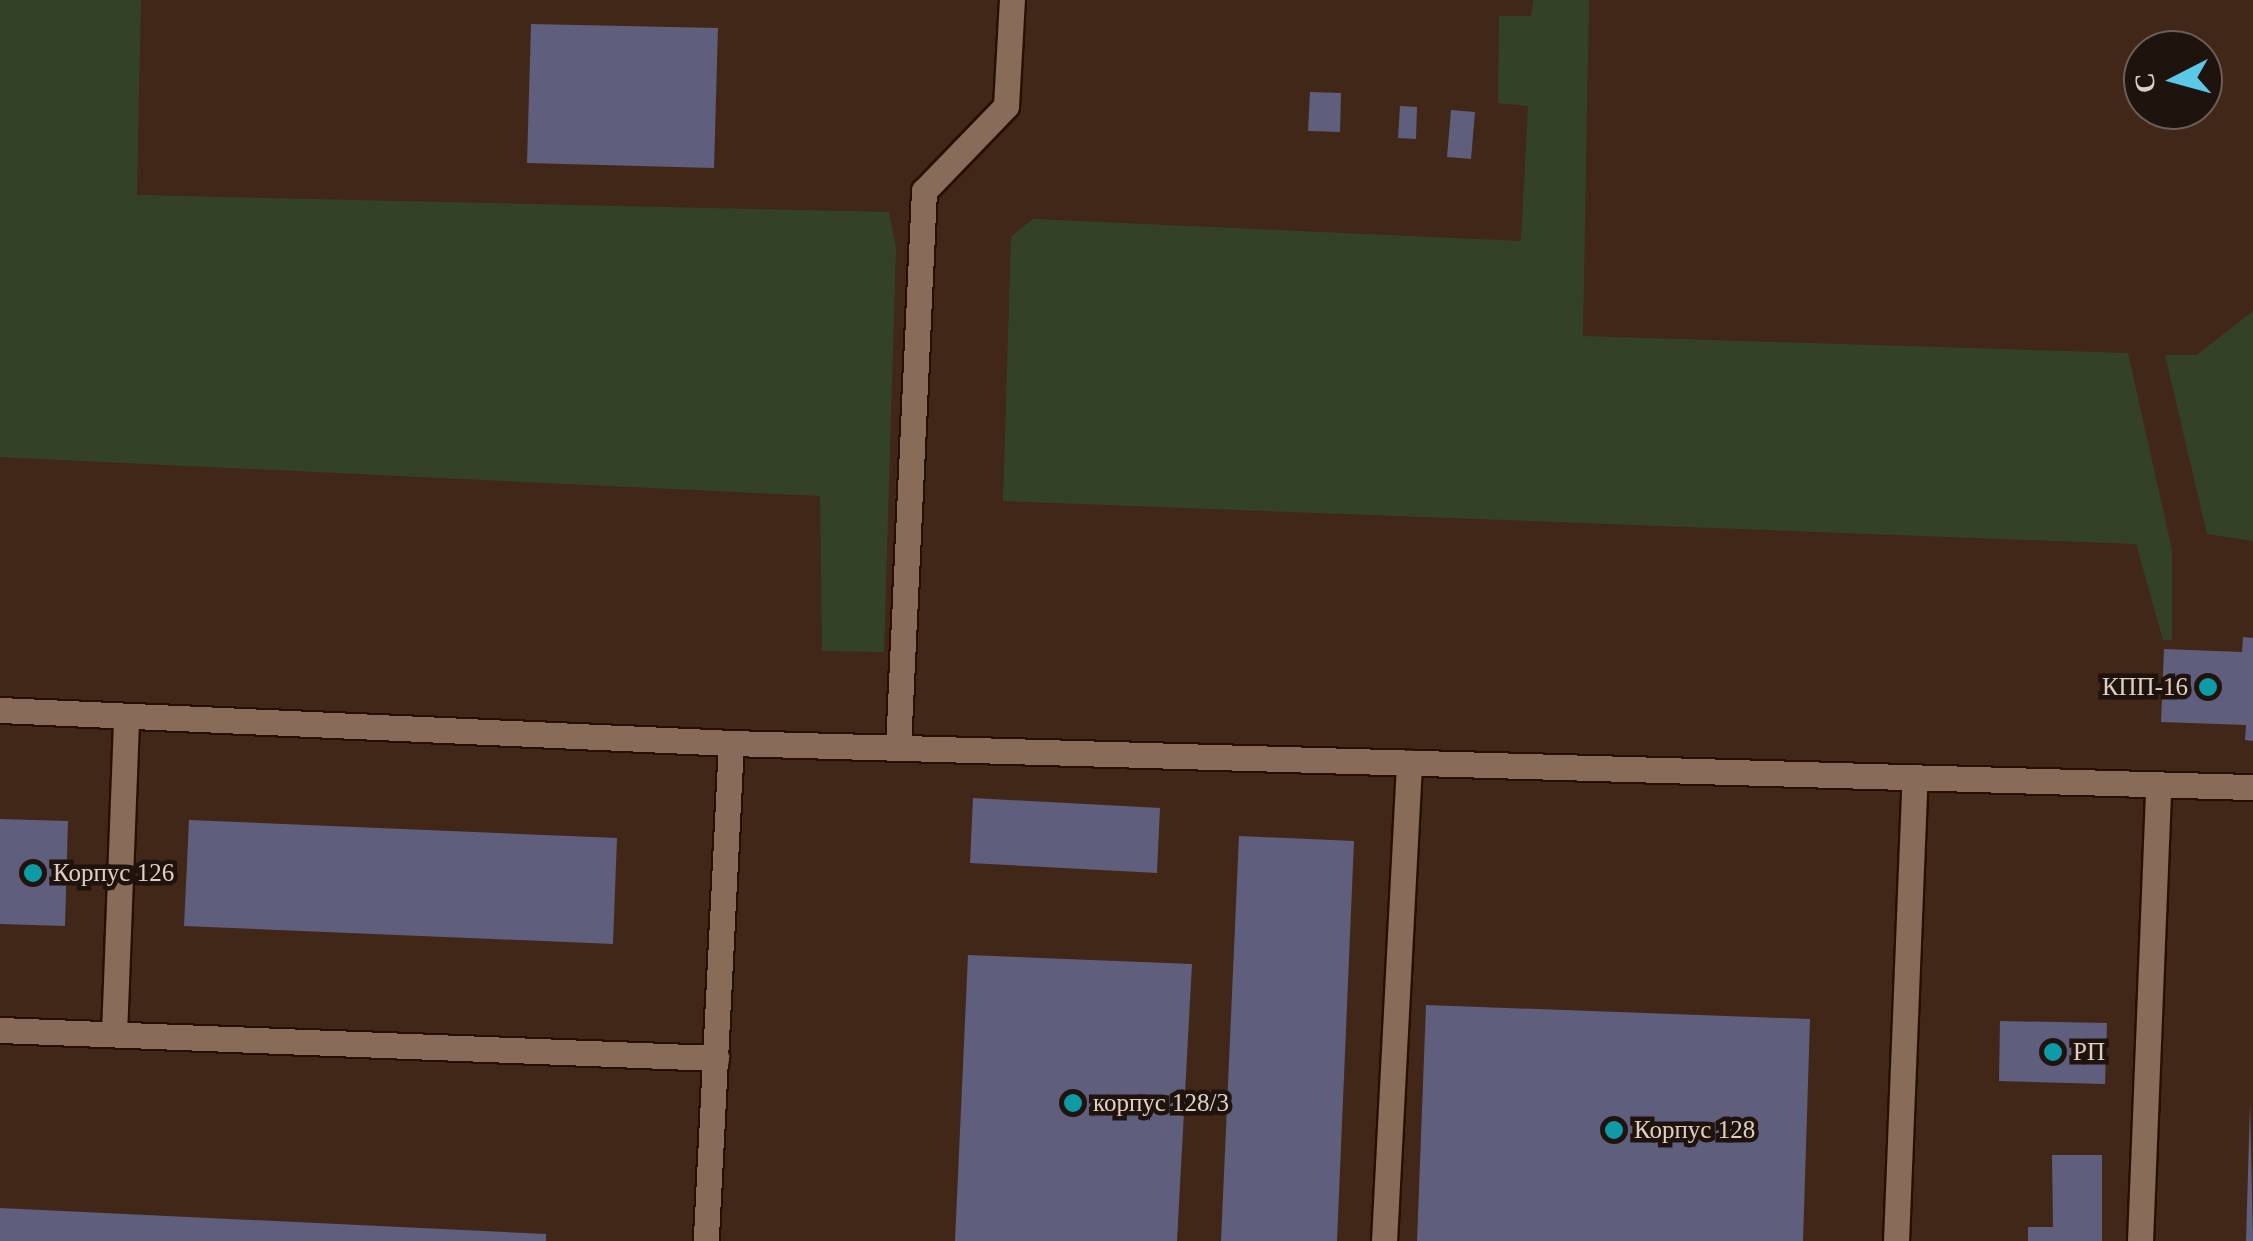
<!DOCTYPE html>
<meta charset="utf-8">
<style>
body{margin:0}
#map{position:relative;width:2253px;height:1241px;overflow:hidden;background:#412718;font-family:Georgia,serif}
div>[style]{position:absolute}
.green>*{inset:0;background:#334226}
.building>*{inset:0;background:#5f5e7c}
.roads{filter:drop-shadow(2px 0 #270f02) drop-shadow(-2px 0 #270f02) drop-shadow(0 2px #270f02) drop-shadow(0 -2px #270f02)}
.minor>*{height:25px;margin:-12.5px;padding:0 12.5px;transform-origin:12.5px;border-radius:12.5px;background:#896b59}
.dots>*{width:28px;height:28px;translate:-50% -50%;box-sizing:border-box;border:5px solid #1f140d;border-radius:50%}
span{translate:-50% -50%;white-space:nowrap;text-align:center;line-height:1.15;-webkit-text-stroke:9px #1f140d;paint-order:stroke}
.poi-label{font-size:25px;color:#e0cec5}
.right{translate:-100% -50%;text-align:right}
.left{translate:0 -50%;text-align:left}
.north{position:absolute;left:2123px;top:30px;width:100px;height:100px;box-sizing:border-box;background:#1f140d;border:2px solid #6c5e57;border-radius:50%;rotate:264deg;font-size:28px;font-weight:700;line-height:40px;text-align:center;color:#e0cec5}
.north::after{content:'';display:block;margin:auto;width:35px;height:45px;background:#5ac8e6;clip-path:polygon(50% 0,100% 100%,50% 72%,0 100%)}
</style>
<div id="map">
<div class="green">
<i style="clip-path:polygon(0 0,141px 0,137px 195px,889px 212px,896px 248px,884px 652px,822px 651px,820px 496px,0 457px)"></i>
<i style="clip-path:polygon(1533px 0,1589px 0,1583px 336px,2128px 353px,2172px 550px,2172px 640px,2163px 640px,2136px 544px,1003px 501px,1011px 237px,1033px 219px,1521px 241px,1528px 106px,1498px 103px,1499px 16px,1531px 16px)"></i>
<i style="clip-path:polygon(2253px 311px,2253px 541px,2207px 534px,2165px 355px,2197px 355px)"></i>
</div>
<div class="building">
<i style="clip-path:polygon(531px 24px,718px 28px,714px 168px,527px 163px)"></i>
<i style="clip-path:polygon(1310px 92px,1341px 93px,1340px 132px,1308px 131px)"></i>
<i style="clip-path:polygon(1400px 106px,1417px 107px,1416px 139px,1398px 138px)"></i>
<i style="clip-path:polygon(1451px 110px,1475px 112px,1471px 159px,1447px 157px)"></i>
<i style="clip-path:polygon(2243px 637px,2253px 638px,2253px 741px,2245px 740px,2246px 725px,2161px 722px,2164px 649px,2242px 652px)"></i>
<i style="clip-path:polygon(973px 798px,1160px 808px,1157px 873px,970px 863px)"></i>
<i style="clip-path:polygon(0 819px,68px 821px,65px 926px,0 924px)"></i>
<i style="clip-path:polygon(189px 820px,617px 838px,613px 944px,184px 926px)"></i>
<i style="clip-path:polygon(1239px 836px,1354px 841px,1337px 1241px,1221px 1241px)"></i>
<i style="clip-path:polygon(968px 955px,1192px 964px,1177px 1241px,955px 1241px)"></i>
<i style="clip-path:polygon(1426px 1005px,1810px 1019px,1803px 1241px,1417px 1241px)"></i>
<i style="clip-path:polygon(2000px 1021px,2107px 1023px,2105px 1084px,1999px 1081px)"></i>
<i style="clip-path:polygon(2250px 1103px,2253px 1241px,2246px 1241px)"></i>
<i style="clip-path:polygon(2052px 1155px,2102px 1155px,2102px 1241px,2028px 1241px,2028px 1227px,2053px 1227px)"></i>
<i style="clip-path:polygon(0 1208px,546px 1234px,546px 1241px,0 1241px)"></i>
</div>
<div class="roads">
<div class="minor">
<i style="left:0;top:710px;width:732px;rotate:2.58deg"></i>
<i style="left:731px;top:743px;width:499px;rotate:92.9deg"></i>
<i style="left:731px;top:743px;width:1523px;rotate:1.66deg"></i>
<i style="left:898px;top:748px;width:558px;rotate:-87.33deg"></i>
<i style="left:924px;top:191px;width:118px;rotate:-46deg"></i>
<i style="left:1006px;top:106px;width:106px;rotate:-86.8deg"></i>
<i style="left:0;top:1030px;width:717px;rotate:2.24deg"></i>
<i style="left:114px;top:1034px;width:318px;rotate:-87.8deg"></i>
<i style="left:1384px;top:1241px;width:479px;rotate:-87deg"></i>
<i style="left:1896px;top:1241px;width:464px;rotate:-87.7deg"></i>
<i style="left:2140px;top:1241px;width:457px;rotate:-87.7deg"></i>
</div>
</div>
<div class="dots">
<i style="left:2208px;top:687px;background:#0f9aa8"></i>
<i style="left:33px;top:873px;background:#0f9aa8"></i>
<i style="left:2053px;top:1052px;background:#0f9aa8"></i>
<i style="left:1073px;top:1103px;background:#0f9aa8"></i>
<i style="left:1614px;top:1130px;background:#0f9aa8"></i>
</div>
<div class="poi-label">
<span class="right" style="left:2188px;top:687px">КПП-16</span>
<span class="left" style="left:53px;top:873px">Корпус 126</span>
<span class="left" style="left:2073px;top:1052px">РП</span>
<span class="left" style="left:1093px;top:1103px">корпус 128/3</span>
<span class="left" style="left:1634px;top:1130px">Корпус 128</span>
</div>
<div class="north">С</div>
</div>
